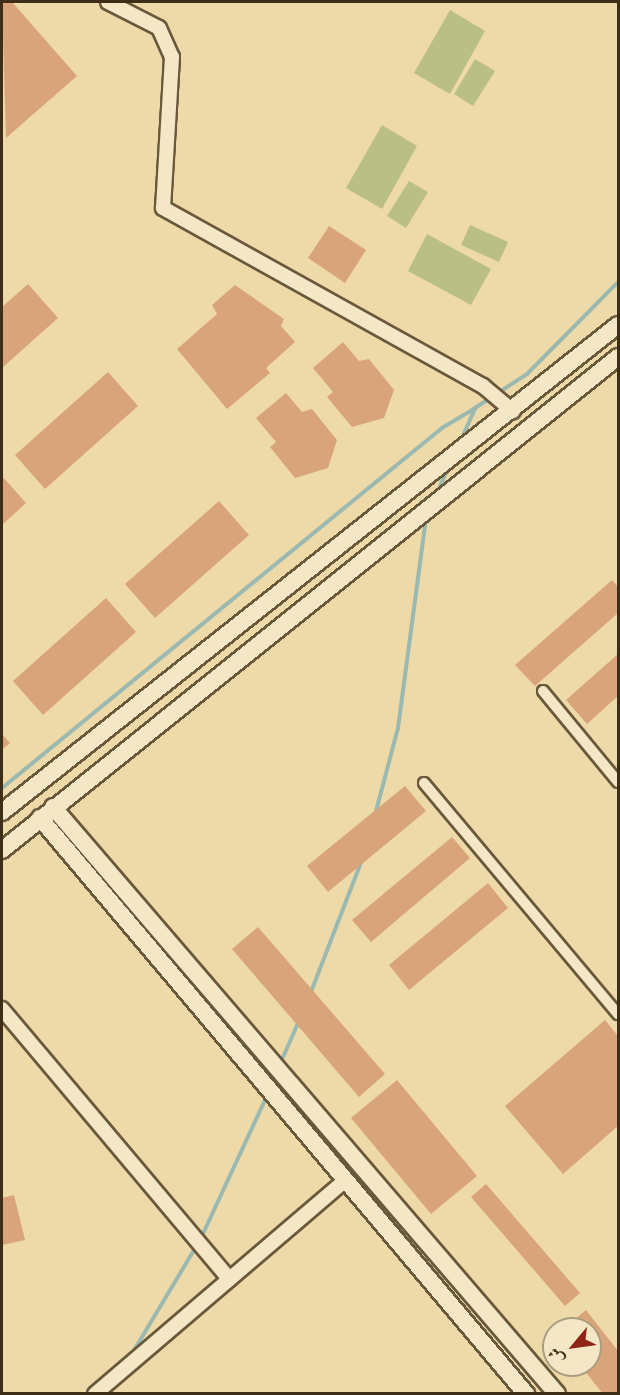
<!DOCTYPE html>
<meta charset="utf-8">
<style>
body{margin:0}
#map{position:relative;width:620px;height:1395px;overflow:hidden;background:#eedaa8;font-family:"Sorts Mill Goudy",Amiri,serif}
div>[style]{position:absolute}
.green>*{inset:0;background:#babf86}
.stream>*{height:4px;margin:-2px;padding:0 2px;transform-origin:2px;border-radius:2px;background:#9bb9b0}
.building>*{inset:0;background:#d9a47a}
.roads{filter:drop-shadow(2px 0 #6a583b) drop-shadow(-2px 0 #6a583b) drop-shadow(0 2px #6a583b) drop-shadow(0 -2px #6a583b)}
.pedestrian>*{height:10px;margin:-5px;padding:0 5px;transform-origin:5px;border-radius:5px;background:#f4e7c6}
.minor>*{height:14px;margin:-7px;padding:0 7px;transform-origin:7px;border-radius:7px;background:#f4e7c6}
.tertiary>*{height:16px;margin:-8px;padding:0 8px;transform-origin:8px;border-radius:8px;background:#f4e7c6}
span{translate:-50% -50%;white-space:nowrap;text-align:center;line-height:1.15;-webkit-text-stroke:6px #f4e7c6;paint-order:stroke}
.frame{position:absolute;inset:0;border:3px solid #3e2d17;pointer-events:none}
.north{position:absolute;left:542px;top:1317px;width:60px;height:60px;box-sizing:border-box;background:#f4e7c6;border:2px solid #ab9d80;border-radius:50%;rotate:241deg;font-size:16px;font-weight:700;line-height:24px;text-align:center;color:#3e2d17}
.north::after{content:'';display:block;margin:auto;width:21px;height:27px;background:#8f2418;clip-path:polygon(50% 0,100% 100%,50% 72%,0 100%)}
</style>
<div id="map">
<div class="green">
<i style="clip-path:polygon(450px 10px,485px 31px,450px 94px,414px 73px)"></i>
<i style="clip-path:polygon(475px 59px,495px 71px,473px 106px,454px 94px)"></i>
<i style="clip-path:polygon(382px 125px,417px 146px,382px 209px,346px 188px)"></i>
<i style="clip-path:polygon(409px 181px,428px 192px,406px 228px,387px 216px)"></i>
<i style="clip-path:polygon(470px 225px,508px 242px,499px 262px,461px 245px)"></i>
<i style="clip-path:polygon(427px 234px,491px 269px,471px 305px,408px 271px)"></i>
</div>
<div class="stream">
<i style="left:461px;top:440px;width:35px;rotate:-66deg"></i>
<i style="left:475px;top:408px;width:62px;rotate:-33.2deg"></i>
<i style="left:527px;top:374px;width:129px;rotate:-45.3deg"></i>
<i style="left:436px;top:495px;width:32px;rotate:-66deg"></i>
<i style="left:2px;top:788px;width:569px;rotate:-39.29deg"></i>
<i style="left:442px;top:428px;width:39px;rotate:-31deg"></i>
<i style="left:375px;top:815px;width:90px;rotate:-75.2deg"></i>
<i style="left:398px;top:728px;width:212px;rotate:-82.4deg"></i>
<i style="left:311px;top:992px;width:142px;rotate:-68.9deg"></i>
<i style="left:280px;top:1064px;width:47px;rotate:-66.2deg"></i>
<i style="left:201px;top:1238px;width:157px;rotate:-65.1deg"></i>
<i style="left:130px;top:1357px;width:131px;rotate:-59.1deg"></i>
</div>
<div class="building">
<i style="clip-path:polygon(2px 2px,12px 2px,77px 76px,6px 138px)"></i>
<i style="clip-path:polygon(329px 226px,366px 250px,345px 283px,308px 258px)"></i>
<i style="clip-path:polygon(28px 284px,58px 318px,2px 368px,2px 307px)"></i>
<i style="clip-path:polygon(235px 285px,284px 319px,281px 326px,295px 342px,266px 368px,270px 373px,227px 409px,177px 349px,217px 314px,212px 305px)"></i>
<i style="clip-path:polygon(343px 342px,359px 361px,369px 359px,394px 390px,384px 418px,352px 427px,327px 397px,333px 392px,313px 368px)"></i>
<i style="clip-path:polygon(108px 372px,138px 406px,45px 489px,15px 455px)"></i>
<i style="clip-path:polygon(286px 393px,302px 412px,312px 409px,337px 440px,328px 468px,295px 478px,270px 447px,276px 442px,256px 418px)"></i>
<i style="clip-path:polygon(2px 476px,26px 503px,2px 525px)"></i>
<i style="clip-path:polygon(219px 501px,249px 535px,155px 618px,125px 584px)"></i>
<i style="clip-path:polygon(612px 580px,618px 587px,618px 613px,535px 686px,515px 665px)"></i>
<i style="clip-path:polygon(106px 598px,136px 632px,43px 715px,13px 681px)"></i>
<i style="clip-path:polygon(618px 654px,618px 696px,587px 724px,566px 700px)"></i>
<i style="clip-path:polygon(2px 734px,10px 743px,2px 750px)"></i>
<i style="clip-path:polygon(405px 786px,426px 811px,328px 892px,307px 866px)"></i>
<i style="clip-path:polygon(452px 837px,470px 858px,371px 942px,352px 920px)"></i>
<i style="clip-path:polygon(488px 883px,508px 908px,409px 990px,389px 965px)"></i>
<i style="clip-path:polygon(258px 927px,385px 1074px,359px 1097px,232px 949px)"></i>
<i style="clip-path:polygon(605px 1020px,618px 1036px,618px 1126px,563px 1174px,505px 1106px)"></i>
<i style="clip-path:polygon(397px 1080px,477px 1176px,431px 1214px,351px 1118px)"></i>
<i style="clip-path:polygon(486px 1184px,580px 1293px,565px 1306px,471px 1197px)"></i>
<i style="clip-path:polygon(14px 1195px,25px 1240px,2px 1245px,2px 1198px)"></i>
<i style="clip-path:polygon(586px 1310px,618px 1351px,618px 1394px,603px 1394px,580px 1365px,590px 1365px,590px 1329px,563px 1329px)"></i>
</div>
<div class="roads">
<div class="pedestrian">
<i style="left:543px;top:691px;width:118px;rotate:50.5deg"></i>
<i style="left:424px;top:783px;width:302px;rotate:50deg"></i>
</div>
<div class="minor">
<i style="left:108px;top:2px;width:57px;rotate:27deg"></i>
<i style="left:159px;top:28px;width:32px;rotate:66deg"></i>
<i style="left:172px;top:57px;width:151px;rotate:93.4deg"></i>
<i style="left:163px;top:208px;width:366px;rotate:29.1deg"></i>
<i style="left:483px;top:386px;width:39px;rotate:40deg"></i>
<i style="left:2px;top:1009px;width:353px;rotate:49.9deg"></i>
<i style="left:95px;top:1394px;width:328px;rotate:-40.5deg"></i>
</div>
<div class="tertiary">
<i style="left:53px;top:807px;width:774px;rotate:49.35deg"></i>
<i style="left:2px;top:812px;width:785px;rotate:-38.33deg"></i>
<i style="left:40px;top:818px;width:754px;rotate:49.84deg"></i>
<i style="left:2px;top:850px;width:789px;rotate:-38.67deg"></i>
</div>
</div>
<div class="frame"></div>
<div class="north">ش</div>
</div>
